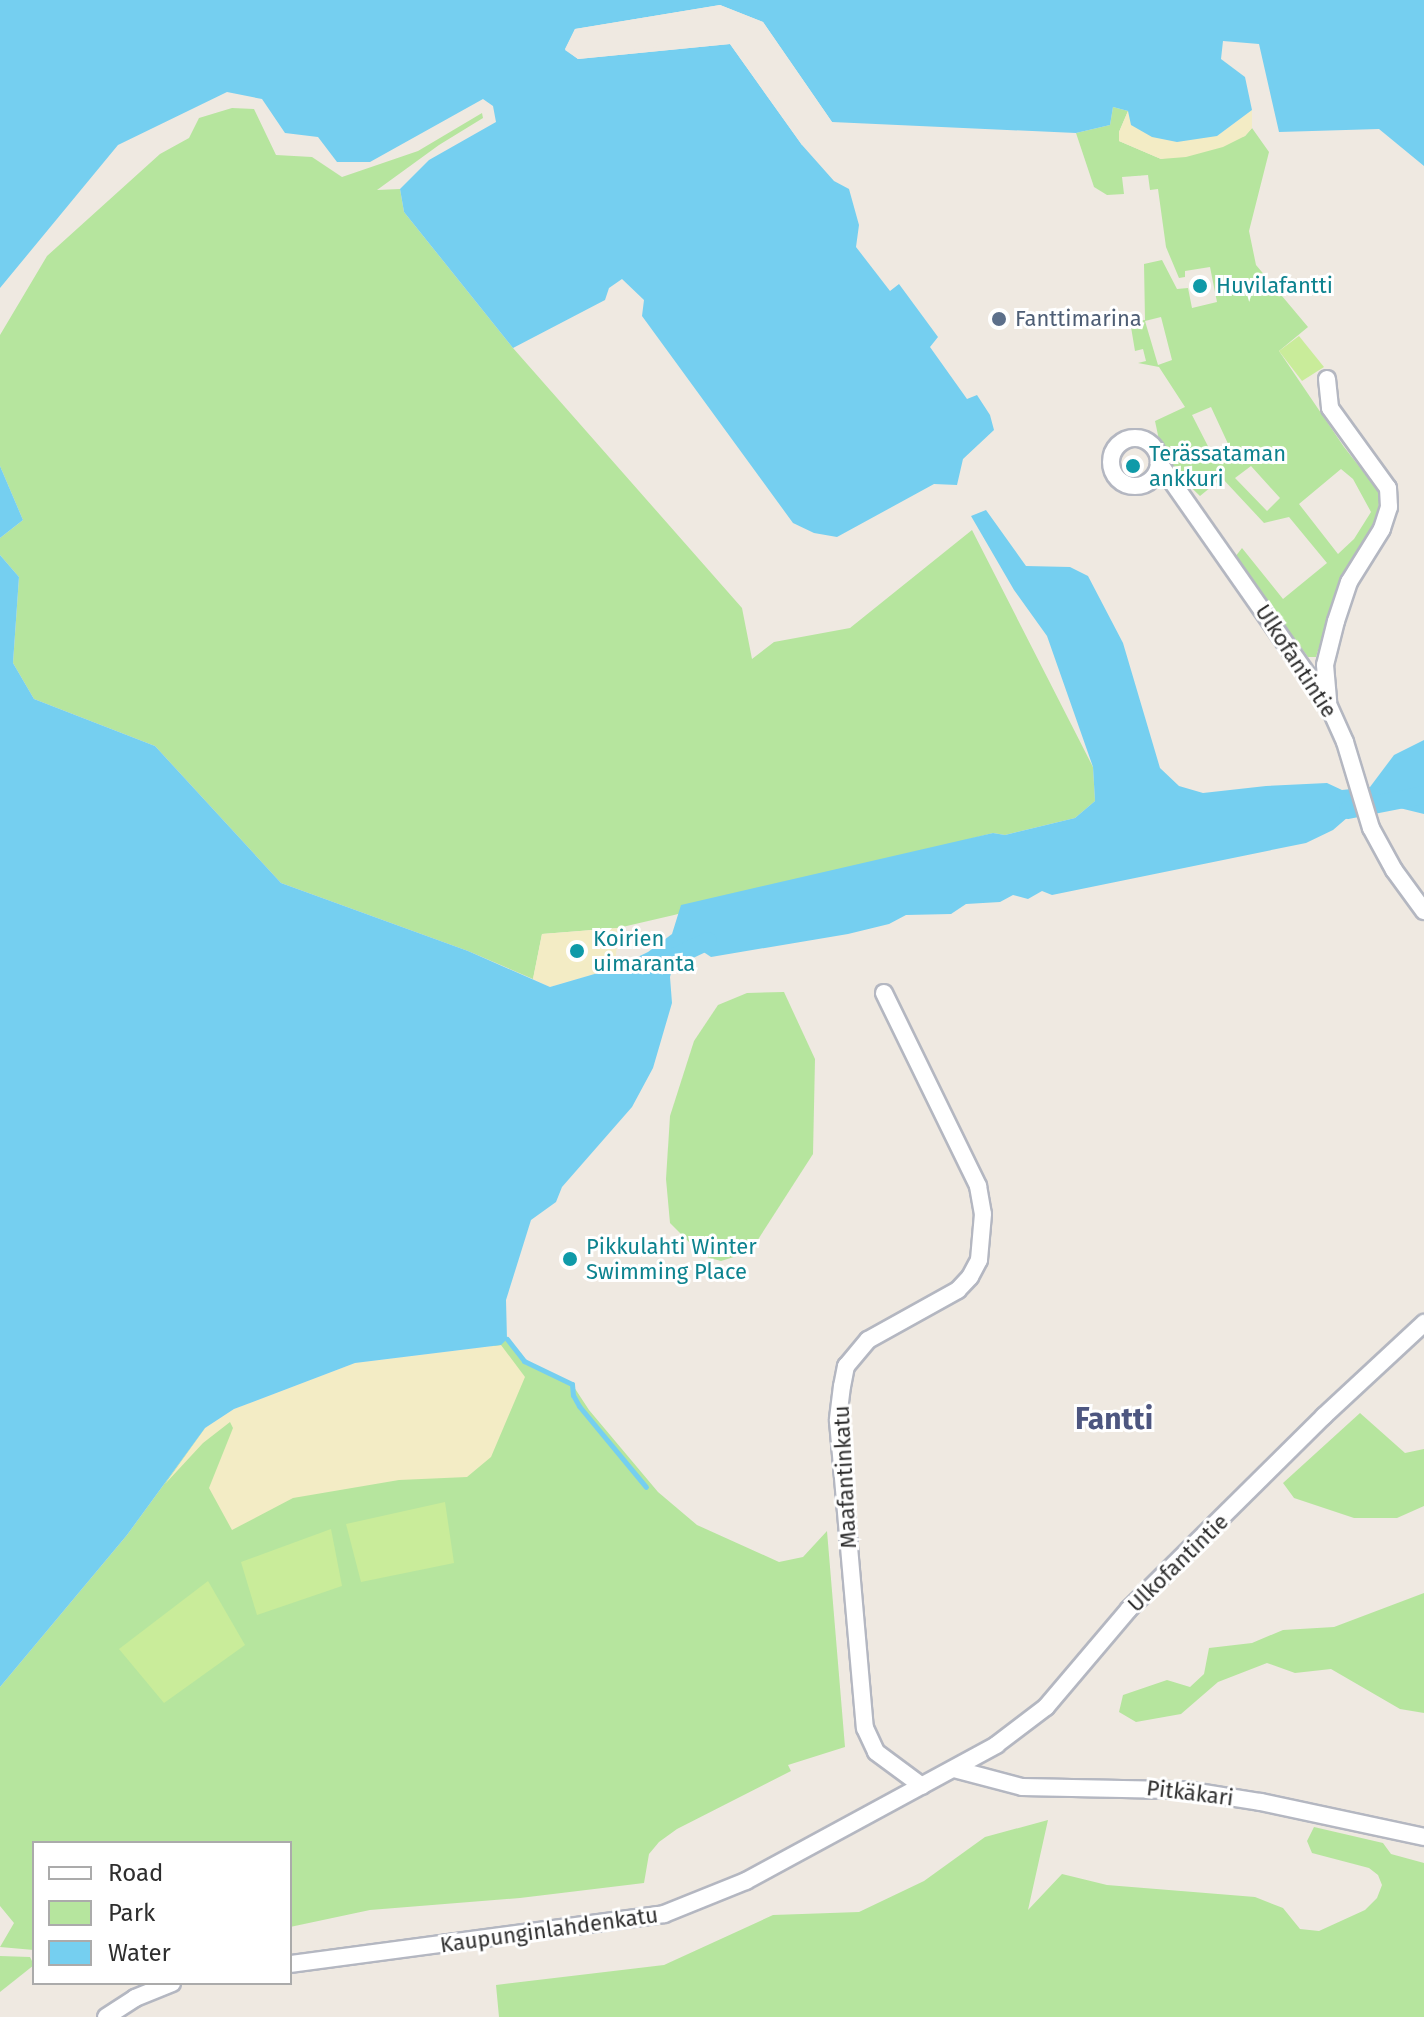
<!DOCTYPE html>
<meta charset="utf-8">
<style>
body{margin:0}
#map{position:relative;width:1424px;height:2017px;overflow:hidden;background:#efe9e1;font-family:"Fira Sans",sans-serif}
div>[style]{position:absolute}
.green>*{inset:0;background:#b6e59e}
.sand>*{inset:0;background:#f3ecc5}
.pitch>*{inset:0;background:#c9ec9a}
.water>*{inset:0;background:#75cff0}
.pier>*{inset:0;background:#efe9e1}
.stream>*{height:5px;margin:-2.5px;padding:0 2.5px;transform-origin:2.5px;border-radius:2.5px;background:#75cff0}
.canal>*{height:18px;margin:-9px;padding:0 9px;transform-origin:9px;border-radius:9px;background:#75cff0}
.roads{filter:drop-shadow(2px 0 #b4b7c1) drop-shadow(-2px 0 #b4b7c1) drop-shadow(0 2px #b4b7c1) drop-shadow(0 -2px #b4b7c1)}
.minor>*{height:16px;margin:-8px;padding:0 8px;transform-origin:8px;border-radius:8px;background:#fff}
.minor>.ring{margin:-8px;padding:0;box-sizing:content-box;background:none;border:16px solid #fff;border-radius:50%}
.dots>*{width:22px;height:22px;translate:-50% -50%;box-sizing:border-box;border:4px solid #fff;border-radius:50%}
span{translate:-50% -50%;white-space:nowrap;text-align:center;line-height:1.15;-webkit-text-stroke:6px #fff;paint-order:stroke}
.culture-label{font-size:22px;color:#0d838f}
.left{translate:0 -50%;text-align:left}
.service-label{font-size:22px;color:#4e5e75}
.street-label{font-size:22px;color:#2e2e2e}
.district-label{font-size:30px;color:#4d5680;font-weight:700}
.legend{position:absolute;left:32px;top:1841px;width:260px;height:144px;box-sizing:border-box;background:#fff;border:2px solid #ababab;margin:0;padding:10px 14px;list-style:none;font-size:24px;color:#2e2e2e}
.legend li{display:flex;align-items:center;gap:16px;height:40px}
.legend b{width:40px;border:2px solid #ababab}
</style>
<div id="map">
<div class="green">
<i style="clip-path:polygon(evenodd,1113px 107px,1128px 111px,1119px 132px,1119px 141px,1161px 159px,1245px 136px,1252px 128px,1269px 152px,1249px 231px,1256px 265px,1308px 327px,1279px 351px,1344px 447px,1380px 493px,1376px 530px,1342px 574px,1316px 657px,1308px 657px,1235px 557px,1242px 548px,1283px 599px,1327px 563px,1289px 517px,1264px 523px,1222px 478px,1200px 496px,1172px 469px,1159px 440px,1155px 421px,1185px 407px,1159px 367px,1138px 363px,1146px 361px,1143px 349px,1135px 351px,1130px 321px,1145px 320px,1144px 264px,1162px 260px,1177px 289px,1188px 288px,1192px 308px,1217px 302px,1210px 267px,1185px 271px,1185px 277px,1179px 278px,1166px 247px,1158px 189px,1150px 190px,1148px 175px,1122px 177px,1124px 194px,1107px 195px,1094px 187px,1076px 133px,1110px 125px,1113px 107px,1161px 317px,1172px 360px,1158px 365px,1145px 321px,1161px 317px,1113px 107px,1211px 407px,1230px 448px,1213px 456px,1192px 415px,1211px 407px,1113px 107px,1251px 466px,1280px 498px,1267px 511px,1235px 478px,1251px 466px,1113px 107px,1341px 469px,1353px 479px,1371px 512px,1354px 539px,1338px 554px,1299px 504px,1341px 469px)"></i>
<i style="clip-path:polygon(232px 108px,254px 109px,276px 155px,312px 157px,342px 177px,418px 151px,482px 113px,483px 118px,439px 145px,377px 190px,400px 189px,404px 212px,513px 348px,742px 608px,752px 659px,774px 642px,850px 628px,972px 530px,1093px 767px,1095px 801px,1075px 818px,1005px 835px,993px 833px,674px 915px,618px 928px,542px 934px,533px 979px,468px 951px,281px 883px,155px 746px,34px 699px,13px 663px,19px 577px,0 555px,0 538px,23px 520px,0 466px,0 335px,47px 256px,160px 154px,189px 138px,199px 118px)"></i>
<i style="clip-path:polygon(784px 992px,815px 1059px,813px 1154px,750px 1252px,721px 1261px,703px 1256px,670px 1223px,666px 1179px,670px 1116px,694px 1041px,718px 1005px,747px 993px)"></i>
<i style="clip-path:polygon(507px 1339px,524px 1361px,572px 1384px,589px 1410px,658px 1492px,697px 1525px,779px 1562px,803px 1557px,827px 1531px,845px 1747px,788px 1765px,791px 1771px,677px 1829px,659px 1842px,649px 1854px,644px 1883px,520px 1898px,370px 1910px,290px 1927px,290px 1843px,34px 1843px,34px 1950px,0 1947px,14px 1923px,0 1906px,0 1687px,127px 1535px,205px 1428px,418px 1358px,489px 1348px)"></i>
<i style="clip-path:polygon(1360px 1413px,1405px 1453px,1424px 1449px,1424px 1506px,1397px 1518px,1354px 1518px,1294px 1498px,1283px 1483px)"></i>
<i style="clip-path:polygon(1424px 1593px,1424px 1713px,1400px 1709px,1331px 1669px,1295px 1673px,1267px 1663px,1218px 1682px,1181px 1714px,1136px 1722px,1119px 1712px,1123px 1695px,1167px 1680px,1190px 1687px,1204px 1674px,1209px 1648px,1252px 1643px,1283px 1630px,1334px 1627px)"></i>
<i style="clip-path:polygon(1048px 1820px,1028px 1910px,1062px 1874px,1107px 1885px,1255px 1897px,1283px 1908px,1300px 1929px,1319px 1931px,1365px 1910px,1377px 1898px,1382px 1885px,1378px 1875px,1369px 1868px,1312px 1853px,1307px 1841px,1314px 1827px,1383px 1843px,1391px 1854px,1424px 1863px,1424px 2017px,499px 2017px,496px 1985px,664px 1965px,773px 1915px,859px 1912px,924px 1881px,985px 1837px)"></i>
<i style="clip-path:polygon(0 1956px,30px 1957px,34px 1965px,0 1992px)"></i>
</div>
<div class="sand">
<i style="clip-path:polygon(1252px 110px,1252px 128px,1245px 136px,1223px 147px,1186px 157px,1161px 159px,1119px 141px,1119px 132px,1128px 111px,1217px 136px)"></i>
<i style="clip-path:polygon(618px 928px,615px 968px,550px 987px,533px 979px,542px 934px)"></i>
<i style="clip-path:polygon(501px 1345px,525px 1377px,491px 1457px,467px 1477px,399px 1480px,293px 1498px,232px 1530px,209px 1488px,233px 1428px,230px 1422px,203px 1443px,165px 1484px,205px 1428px,234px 1409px,355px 1363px)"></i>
</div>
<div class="pitch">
<i style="clip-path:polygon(1299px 336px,1324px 367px,1302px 381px,1279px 351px)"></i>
<i style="clip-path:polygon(445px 1502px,454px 1563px,361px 1582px,346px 1524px)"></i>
<i style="clip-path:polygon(331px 1529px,342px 1586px,257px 1615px,241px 1562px)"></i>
<i style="clip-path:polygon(208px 1581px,245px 1645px,164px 1703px,119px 1649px)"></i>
</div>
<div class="water">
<i style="clip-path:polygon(0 0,1424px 0,1424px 166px,1379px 129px,1279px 132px,1259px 44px,1223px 41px,1221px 59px,1245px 77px,1252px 110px,1217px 136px,1177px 142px,1152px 137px,1131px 125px,1128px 111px,1113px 107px,1110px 125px,1076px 133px,832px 122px,763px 22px,720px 5px,575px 29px,565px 49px,578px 59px,730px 44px,802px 145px,834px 181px,849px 189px,859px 225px,856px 247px,890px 291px,899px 284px,938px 337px,930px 347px,967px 399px,977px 395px,990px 415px,994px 430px,963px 459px,957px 485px,934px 484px,837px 537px,814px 533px,793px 523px,642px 316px,644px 300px,622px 279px,609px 288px,605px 300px,513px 348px,404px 212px,400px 189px,429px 160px,496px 122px,493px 106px,483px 99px,370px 162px,337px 162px,318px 137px,285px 133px,262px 99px,227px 92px,118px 145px,0 288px)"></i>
<i style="clip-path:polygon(0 466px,23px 520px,0 538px)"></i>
<i style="clip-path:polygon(986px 510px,1026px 566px,1070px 567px,1088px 576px,1123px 643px,1160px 768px,1179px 786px,1203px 793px,1266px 786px,1327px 783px,1342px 790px,1370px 787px,1394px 755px,1424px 740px,1424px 814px,1379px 803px,1355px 811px,1333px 830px,1306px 843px,1052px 895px,1042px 891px,1028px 899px,1013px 895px,1000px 902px,966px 904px,951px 914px,906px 915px,889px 924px,848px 934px,711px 957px,699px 949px,676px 953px,670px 977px,672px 1003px,653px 1068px,632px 1107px,562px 1187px,556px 1202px,531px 1220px,506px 1300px,507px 1339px,501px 1345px,355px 1363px,234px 1409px,205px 1428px,127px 1535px,0 1687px,0 555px,19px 577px,13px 663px,34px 699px,155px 746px,281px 883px,468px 951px,550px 987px,615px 968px,648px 952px,672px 934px,681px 905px,993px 833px,1005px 835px,1075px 818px,1095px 801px,1093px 767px,1047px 636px,1014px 590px,971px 516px)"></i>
</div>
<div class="pier">
<i style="clip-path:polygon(720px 5px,763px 22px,832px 122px,829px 125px,761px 25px,720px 9px,578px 33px,570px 48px,579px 55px,731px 40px,805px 143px,802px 145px,730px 44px,578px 59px,565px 50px,575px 29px)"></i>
</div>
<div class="stream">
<i style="left:507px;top:1339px;width:28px;rotate:52deg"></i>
<i style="left:524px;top:1361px;width:53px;rotate:25.6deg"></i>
<i style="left:572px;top:1384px;width:11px;rotate:85deg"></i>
<i style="left:573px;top:1395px;width:13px;rotate:61deg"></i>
<i style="left:579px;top:1406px;width:105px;rotate:50.4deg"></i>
</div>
<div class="canal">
<i style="left:1348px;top:810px;width:77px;rotate:-11.2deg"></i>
<i style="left:659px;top:964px;width:54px;rotate:-25.1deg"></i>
</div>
<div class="roads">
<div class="minor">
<i style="left:1327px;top:379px;width:29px;rotate:84deg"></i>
<i style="left:1330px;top:408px;width:99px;rotate:54.1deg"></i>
<i style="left:1388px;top:488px;width:19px;rotate:87deg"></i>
<i style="left:1389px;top:507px;width:23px;rotate:108deg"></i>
<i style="left:1382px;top:529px;width:62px;rotate:121.9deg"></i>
<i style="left:1349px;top:582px;width:41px;rotate:108.4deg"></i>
<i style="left:1336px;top:621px;width:45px;rotate:104deg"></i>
<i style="left:1325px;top:665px;width:37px;rotate:85deg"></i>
<i class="ring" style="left:1111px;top:438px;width:32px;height:32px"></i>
<i style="left:1159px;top:463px;width:294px;rotate:55deg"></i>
<i style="left:1328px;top:704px;width:42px;rotate:65.9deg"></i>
<i style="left:1345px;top:742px;width:90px;rotate:73.2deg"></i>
<i style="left:1371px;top:828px;width:48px;rotate:61.3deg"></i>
<i style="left:1394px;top:870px;width:51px;rotate:53.8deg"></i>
<i style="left:884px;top:993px;width:215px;rotate:64deg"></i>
<i style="left:978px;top:1186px;width:28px;rotate:80deg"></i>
<i style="left:983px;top:1214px;width:46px;rotate:95deg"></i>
<i style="left:979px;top:1260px;width:19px;rotate:118deg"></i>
<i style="left:970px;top:1277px;width:18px;rotate:133deg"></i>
<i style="left:958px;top:1290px;width:103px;rotate:150.9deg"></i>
<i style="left:868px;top:1340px;width:34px;rotate:130deg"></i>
<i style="left:846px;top:1366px;width:20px;rotate:101deg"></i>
<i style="left:842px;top:1386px;width:35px;rotate:97deg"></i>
<i style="left:838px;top:1421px;width:308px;rotate:85deg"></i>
<i style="left:865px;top:1728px;width:26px;rotate:65deg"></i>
<i style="left:876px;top:1752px;width:57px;rotate:36.5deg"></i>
<i style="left:954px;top:1769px;width:70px;rotate:14.8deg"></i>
<i style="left:1022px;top:1787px;width:163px;rotate:1.1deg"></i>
<i style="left:1185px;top:1790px;width:77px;rotate:9deg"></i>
<i style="left:1261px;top:1802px;width:167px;rotate:12.1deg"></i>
<i style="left:290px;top:1964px;width:377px;rotate:-7.6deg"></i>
<i style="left:664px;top:1914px;width:88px;rotate:-21.9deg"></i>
<i style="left:746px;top:1881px;width:285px;rotate:-28.5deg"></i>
<i style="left:996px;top:1745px;width:63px;rotate:-37.2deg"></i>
<i style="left:1046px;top:1707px;width:128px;rotate:-49.7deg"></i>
<i style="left:1129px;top:1609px;width:274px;rotate:-44.7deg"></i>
<i style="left:1324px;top:1416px;width:137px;rotate:-42.9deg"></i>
<i style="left:106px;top:2017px;width:35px;rotate:-33deg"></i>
<i style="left:135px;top:1998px;width:40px;rotate:-22deg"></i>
</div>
</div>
<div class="dots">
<i style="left:1200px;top:286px;background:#0f9aa8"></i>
<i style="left:999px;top:319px;background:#5c6f8a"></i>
<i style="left:1133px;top:466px;background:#0f9aa8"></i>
<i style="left:577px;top:951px;background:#0f9aa8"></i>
<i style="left:570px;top:1259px;background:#0f9aa8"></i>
</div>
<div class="culture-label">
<span class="left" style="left:1216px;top:286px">Huvilafantti</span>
<span class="left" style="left:1149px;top:466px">Terässataman<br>ankkuri</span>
<span class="left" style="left:593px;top:951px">Koirien<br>uimaranta</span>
<span class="left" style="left:586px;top:1259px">Pikkulahti Winter<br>Swimming Place</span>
</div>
<div class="service-label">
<span class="left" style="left:1015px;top:319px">Fanttimarina</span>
</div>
<div class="street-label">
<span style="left:1296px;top:661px;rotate:57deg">Ulkofantintie</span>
<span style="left:845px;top:1477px;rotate:-93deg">Maafantinkatu</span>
<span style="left:1178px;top:1563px;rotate:-44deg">Ulkofantintie</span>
<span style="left:1190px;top:1793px;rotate:7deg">Pitkäkari</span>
<span style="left:549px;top:1930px;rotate:-8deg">Kaupunginlahdenkatu</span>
</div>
<div class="district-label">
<span style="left:1114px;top:1419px">Fantti</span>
</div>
<ul class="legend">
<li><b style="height:10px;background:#fff"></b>Road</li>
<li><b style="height:22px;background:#b6e59e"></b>Park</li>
<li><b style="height:22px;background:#75cff0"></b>Water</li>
</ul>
</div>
